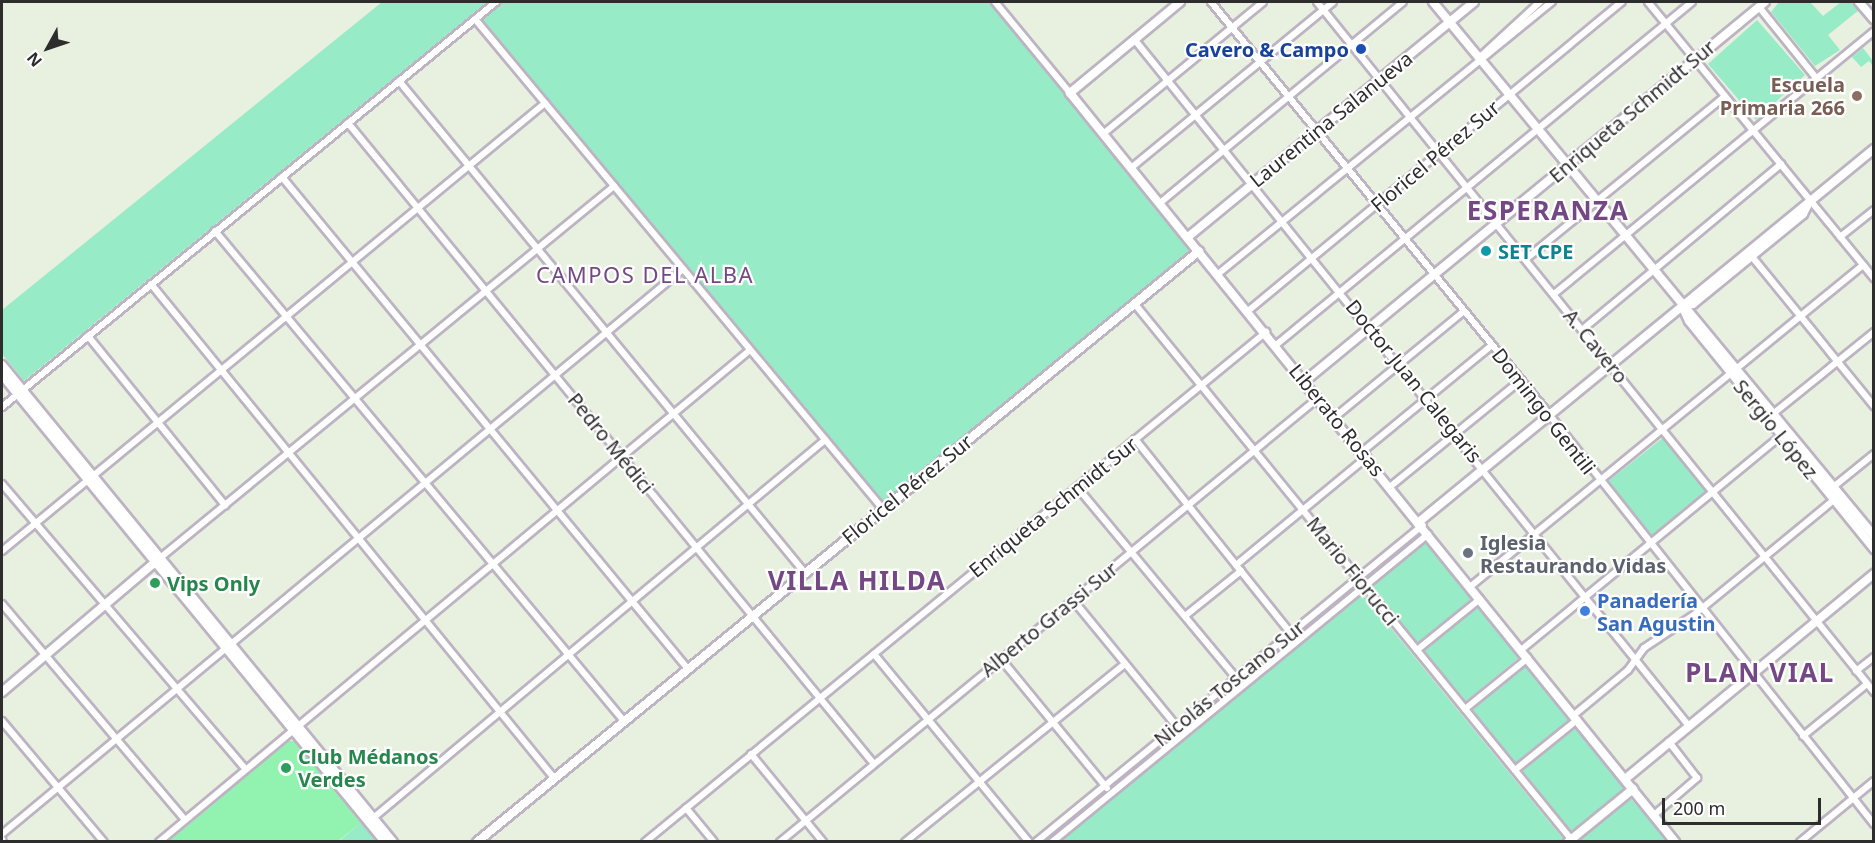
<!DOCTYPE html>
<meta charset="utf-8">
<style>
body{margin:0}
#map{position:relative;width:1875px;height:843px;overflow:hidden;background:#e8f0df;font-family:"Noto Sans",sans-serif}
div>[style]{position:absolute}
.green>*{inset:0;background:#97ebc6}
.pitch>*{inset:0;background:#92f3b1}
.roads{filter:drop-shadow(2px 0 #bdb3c2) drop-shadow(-2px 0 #bdb3c2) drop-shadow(0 2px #bdb3c2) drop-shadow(0 -2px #bdb3c2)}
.street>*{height:6px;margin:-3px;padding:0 3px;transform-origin:3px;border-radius:3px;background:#fff}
.secondary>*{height:8px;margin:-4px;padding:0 4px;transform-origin:4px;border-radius:4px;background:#fff}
.dots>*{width:16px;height:16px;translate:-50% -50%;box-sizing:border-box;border:3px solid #fff;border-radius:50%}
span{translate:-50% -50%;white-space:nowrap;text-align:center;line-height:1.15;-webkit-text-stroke:4.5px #fff;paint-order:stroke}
.transit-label{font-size:20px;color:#164399;font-weight:700}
.right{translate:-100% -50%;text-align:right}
.education-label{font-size:20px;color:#785e54;font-weight:700}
.street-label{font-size:20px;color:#2d2d2d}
.culture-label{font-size:20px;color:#0d838f;font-weight:700}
.left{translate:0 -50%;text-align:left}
.worship-label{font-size:20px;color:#5b616d;font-weight:700}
.leisure-label{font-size:20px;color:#27864d;font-weight:700}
.shop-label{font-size:20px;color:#366cbe;font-weight:700}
.quarter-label{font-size:22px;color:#734884;letter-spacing:1.5px}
.district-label{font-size:26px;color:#734884;font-weight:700;letter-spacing:1.5px}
.frame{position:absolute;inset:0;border:3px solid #2d2d2d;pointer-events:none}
.north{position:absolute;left:18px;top:18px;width:60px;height:60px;-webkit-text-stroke:4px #fff;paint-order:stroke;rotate:230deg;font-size:16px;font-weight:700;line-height:24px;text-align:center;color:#2d2d2d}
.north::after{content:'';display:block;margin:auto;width:21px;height:27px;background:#2d2d2d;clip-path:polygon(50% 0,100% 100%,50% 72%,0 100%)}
.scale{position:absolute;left:1662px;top:798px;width:159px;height:27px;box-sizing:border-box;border:3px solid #2d2d2d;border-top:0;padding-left:8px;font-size:18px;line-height:21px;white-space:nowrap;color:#2d2d2d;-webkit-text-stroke:4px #fff;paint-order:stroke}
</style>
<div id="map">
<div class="green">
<i style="clip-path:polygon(382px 2px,487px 2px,24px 381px,2px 354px,2px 310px)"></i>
<i style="clip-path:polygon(500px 2px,989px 2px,1193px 250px,883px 506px,478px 19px)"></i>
<i style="clip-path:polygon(1779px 2px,1810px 2px,1823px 16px,1841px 2px,1852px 2px,1859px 10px,1828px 35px,1840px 50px,1815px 66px,1771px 12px)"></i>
<i style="clip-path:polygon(1757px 20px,1805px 75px,1756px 120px,1708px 64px)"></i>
<i style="clip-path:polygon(1863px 48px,1873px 61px,1873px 66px,1869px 61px,1861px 67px,1852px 57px)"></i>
<i style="clip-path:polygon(1665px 436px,1710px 493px,1651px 539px,1606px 483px)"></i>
<i style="clip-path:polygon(1428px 538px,1474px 597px,1417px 644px,1371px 586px)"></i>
<i style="clip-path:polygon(1363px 594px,1564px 840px,1060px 841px)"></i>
<i style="clip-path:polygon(1480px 605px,1521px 656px,1465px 702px,1423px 650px)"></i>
<i style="clip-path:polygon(1528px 664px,1571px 718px,1515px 763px,1472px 709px)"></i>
<i style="clip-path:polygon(1577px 727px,1626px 788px,1572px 833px,1522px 770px)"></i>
<i style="clip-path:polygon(1630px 798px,1669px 841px,1577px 842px)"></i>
<i style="clip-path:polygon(363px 821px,379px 841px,338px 842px)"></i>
</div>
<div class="pitch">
<i style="clip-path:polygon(288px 741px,294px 741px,361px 823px,338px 841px,169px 841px)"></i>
</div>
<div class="roads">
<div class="street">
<i style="left:995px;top:2px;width:118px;rotate:50.5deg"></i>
<i style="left:1211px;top:2px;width:525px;rotate:50.64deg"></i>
<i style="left:1544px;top:408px;width:531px;rotate:51.58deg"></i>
<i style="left:1317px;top:2px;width:887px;rotate:51.09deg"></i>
<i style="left:1648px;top:2px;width:357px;rotate:50.7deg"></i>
<i style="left:1759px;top:7px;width:91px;rotate:51.2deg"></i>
<i style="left:475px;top:19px;width:638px;rotate:50.22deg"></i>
<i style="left:1134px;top:39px;width:883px;rotate:51.07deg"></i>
<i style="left:1479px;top:58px;width:83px;rotate:-42.6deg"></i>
<i style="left:399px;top:81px;width:638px;rotate:50.47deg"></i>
<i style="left:348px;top:123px;width:829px;rotate:50.63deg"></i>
<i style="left:1103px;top:134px;width:207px;rotate:-39.5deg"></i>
<i style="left:1131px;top:168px;width:261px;rotate:-39.4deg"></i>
<i style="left:282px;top:177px;width:638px;rotate:50.47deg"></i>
<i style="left:1160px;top:203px;width:315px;rotate:-39.6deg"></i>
<i style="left:215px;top:231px;width:638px;rotate:50.15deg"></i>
<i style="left:1840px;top:237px;width:43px;rotate:-38.5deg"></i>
<i style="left:1749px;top:253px;width:198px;rotate:50.8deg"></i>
<i style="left:1526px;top:259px;width:257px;rotate:-39.3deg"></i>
<i style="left:1218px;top:274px;width:431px;rotate:-39.2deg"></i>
<i style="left:151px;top:284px;width:638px;rotate:50.79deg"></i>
<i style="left:1554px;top:294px;width:414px;rotate:-39.4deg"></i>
<i style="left:1134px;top:303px;width:692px;rotate:50.81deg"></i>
<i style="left:1248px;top:311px;width:485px;rotate:-39.6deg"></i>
<i style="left:1583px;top:329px;width:258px;rotate:-39.8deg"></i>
<i style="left:88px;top:336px;width:218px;rotate:51deg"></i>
<i style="left:1276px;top:345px;width:539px;rotate:-39.51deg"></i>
<i style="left:2px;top:407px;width:639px;rotate:-39.35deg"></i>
<i style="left:1774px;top:413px;width:129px;rotate:-39deg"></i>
<i style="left:1335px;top:417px;width:167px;rotate:-39.4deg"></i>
<i style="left:1135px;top:439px;width:253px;rotate:51.3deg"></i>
<i style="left:1363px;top:451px;width:167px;rotate:-39.4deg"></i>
<i style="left:2px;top:484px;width:375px;rotate:49.5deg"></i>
<i style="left:1391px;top:486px;width:168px;rotate:-39.2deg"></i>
<i style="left:1077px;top:487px;width:251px;rotate:50.2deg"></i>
<i style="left:1832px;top:488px;width:54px;rotate:-39deg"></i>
<i style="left:2px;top:551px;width:704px;rotate:-39.52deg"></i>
<i style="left:160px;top:558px;width:587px;rotate:-39.33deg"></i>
<i style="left:1236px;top:565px;width:170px;rotate:-39.5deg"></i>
<i style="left:1471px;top:586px;width:507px;rotate:-39.31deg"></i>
<i style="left:1073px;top:600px;width:167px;rotate:50.6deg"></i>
<i style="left:2px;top:604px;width:283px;rotate:49.7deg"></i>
<i style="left:1185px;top:616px;width:72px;rotate:-38.8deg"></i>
<i style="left:1417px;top:650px;width:81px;rotate:-39deg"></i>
<i style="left:1521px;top:650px;width:338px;rotate:-39.5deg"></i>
<i style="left:874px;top:654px;width:244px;rotate:50.5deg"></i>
<i style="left:1001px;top:659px;width:167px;rotate:50.6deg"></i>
<i style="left:1856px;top:671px;width:23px;rotate:-38deg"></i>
<i style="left:1465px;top:709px;width:81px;rotate:-39deg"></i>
<i style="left:1574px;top:715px;width:70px;rotate:-39.8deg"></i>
<i style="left:1628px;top:670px;width:27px;rotate:-54deg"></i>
<i style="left:1644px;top:648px;width:61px;rotate:-33.7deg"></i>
<i style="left:1695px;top:614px;width:180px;rotate:-39.4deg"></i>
<i style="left:2px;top:721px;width:158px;rotate:49.9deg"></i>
<i style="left:1803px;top:736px;width:82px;rotate:-39.1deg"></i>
<i style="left:751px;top:754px;width:114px;rotate:50.7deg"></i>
<i style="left:1515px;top:770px;width:80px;rotate:-38.9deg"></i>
<i style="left:686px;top:808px;width:44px;rotate:50.5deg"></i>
<i style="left:1654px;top:815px;width:57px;rotate:-40.7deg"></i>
<i style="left:1697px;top:778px;width:46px;rotate:-127.9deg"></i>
<i style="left:372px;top:819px;width:591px;rotate:-39.92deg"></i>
<i style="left:2px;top:834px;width:885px;rotate:-39.68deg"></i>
<i style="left:2px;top:839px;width:3px;rotate:72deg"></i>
<i style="left:159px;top:842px;width:769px;rotate:-39.78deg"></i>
<i style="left:645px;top:842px;width:804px;rotate:-39.39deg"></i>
<i style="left:780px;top:842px;width:698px;rotate:-39.53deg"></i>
<i style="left:905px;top:842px;width:283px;rotate:-39deg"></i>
<i style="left:1036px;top:842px;width:500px;rotate:-39.32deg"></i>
<i style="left:1052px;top:842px;width:486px;rotate:-39.3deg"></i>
<i style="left:1800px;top:842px;width:96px;rotate:-39.5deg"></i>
</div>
<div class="secondary">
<i style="left:1180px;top:2px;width:143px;rotate:140.4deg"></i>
<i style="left:1070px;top:93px;width:963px;rotate:51.07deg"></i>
<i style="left:1433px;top:2px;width:693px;rotate:50.45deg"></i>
<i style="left:1859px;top:2px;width:23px;rotate:49deg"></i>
<i style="left:1188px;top:237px;width:370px;rotate:-39.4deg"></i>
<i style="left:1682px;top:306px;width:17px;rotate:65deg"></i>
<i style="left:1689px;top:321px;width:294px;rotate:50.9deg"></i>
<i style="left:1682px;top:306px;width:11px;rotate:-10deg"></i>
<i style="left:1693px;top:304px;width:142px;rotate:-39.3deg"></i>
<i style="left:1803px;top:214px;width:16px;rotate:-63deg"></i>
<i style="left:2px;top:365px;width:617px;rotate:50.66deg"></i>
<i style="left:2px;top:375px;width:604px;rotate:50.64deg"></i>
<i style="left:1305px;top:381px;width:596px;rotate:-39.49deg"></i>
<i style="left:1420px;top:521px;width:587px;rotate:-39.33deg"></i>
<i style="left:2px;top:692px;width:206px;rotate:-40.3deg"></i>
<i style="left:1625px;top:779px;width:323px;rotate:-39.5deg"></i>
<i style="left:477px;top:842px;width:933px;rotate:-39.3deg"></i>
<i style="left:1568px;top:842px;width:84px;rotate:-39.2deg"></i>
</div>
</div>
<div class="dots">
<i style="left:1361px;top:49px;background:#1a4fb4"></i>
<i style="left:1857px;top:96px;background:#8d6e63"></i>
<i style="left:1486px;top:251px;background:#0f9aa8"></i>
<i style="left:1468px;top:553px;background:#6b7280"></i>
<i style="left:155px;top:583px;background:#2e9e5b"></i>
<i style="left:1585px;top:611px;background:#3f7fe0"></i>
<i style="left:286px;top:768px;background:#2e9e5b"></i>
</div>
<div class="transit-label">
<span class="right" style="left:1349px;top:49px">Cavero &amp; Campo</span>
</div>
<div class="education-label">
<span class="right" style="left:1845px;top:96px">Escuela<br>Primaria 266</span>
</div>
<div class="street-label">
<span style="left:1632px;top:111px;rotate:-40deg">Enriqueta Schmidt Sur</span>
<span style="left:1331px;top:119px;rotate:-39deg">Laurentina Salanueva</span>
<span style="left:1435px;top:156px;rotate:-40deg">Floricel Pérez Sur</span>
<span style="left:1596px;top:346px;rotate:51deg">A. Cavero</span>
<span style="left:1414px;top:381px;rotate:51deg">Doctor Juan Calegaris</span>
<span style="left:1544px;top:411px;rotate:52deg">Domingo Gentili</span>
<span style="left:1337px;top:420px;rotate:51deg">Liberato Rosas</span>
<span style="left:1776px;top:429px;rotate:51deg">Sergio López</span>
<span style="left:611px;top:443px;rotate:51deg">Pedro Médici</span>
<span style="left:907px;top:489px;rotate:-39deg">Floricel Pérez Sur</span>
<span style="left:1053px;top:507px;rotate:-39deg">Enriqueta Schmidt Sur</span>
<span style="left:1353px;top:571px;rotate:51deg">Mario Fiorucci</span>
<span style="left:1049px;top:619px;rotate:-39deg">Alberto Grassi Sur</span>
<span style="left:1229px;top:683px;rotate:-39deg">Nicolás Toscano Sur</span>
</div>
<div class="culture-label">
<span class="left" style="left:1498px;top:251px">SET CPE</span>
</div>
<div class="worship-label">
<span class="left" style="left:1480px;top:554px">Iglesia<br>Restaurando Vidas</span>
</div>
<div class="leisure-label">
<span class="left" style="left:167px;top:583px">Vips Only</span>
<span class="left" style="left:298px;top:768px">Club Médanos<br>Verdes</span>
</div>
<div class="shop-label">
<span class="left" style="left:1597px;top:612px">Panadería<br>San Agustin</span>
</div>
<div class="quarter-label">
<span style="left:645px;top:275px">CAMPOS DEL ALBA</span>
</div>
<div class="district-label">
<span style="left:1548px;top:211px">ESPERANZA</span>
<span style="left:857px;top:581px">VILLA HILDA</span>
<span style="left:1760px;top:673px">PLAN VIAL</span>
</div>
<div class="frame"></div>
<div class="north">N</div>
<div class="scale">200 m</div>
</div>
